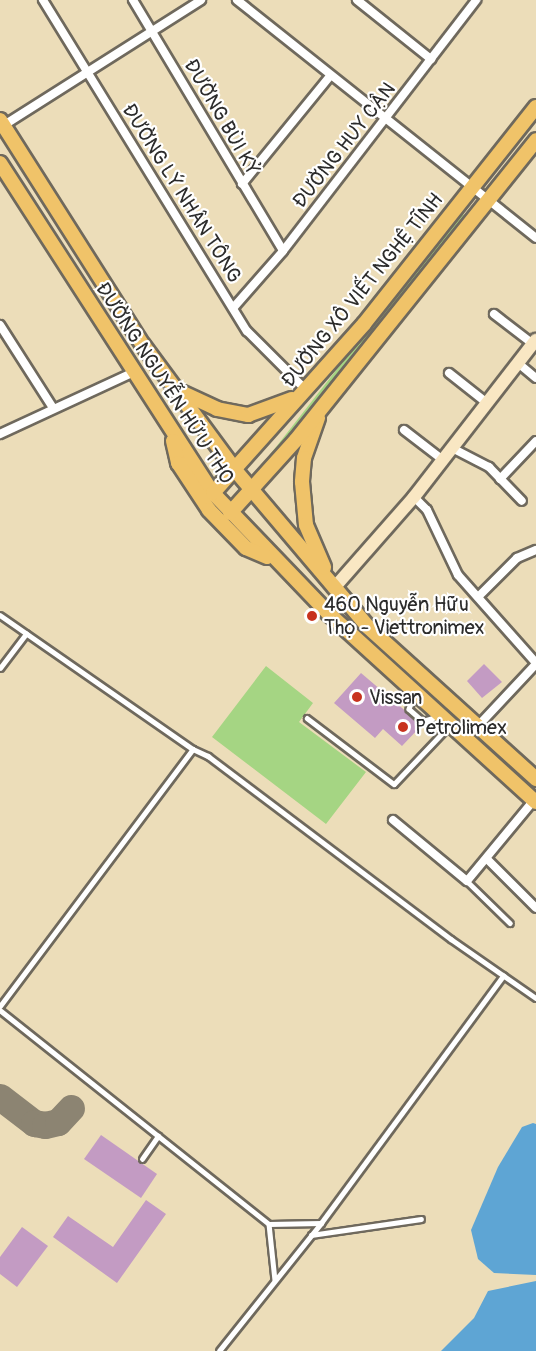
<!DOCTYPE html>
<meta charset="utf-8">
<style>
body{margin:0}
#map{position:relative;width:536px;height:1351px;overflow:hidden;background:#ecddb9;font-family:Pangolin,sans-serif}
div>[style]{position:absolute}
.green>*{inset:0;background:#a5d583}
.water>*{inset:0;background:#5ea5d4}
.taxiway>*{height:27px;margin:-13.5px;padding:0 13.5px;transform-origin:13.5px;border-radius:13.5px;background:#8c8472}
.building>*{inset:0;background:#c39bc3}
.roads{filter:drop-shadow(2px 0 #6f695d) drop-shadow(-2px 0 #6f695d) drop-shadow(0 2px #6f695d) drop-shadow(0 -2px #6f695d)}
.lane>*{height:4.5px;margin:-2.25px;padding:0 2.25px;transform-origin:2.25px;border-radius:2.25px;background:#fff}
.street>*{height:8px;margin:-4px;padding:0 4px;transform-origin:4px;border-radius:4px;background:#fff}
.secondary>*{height:12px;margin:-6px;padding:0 6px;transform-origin:6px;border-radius:6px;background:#f9e7c3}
.primary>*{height:14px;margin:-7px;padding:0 7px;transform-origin:7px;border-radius:7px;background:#f0c369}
.dots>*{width:16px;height:16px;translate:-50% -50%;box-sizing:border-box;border:3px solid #fff;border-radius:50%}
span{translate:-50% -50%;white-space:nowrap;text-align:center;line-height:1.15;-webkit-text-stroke:4.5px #fff;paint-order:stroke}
.street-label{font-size:20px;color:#2b2b2b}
.poi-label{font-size:20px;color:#2b2b2b}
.left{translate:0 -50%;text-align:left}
</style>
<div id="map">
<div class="green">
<i style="clip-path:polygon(460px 212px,464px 215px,294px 433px,258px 470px)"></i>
<i style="clip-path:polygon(266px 666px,313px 703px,299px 722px,366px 772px,326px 824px,212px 737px)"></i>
</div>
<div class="water">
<i style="clip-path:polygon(533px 1123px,536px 1124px,536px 1275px,494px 1273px,478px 1259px,471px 1230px,498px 1167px,522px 1127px)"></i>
<i style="clip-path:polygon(536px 1281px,536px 1351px,441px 1351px,474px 1318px,488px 1291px)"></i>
</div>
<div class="taxiway">
<i style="left:0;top:1097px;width:43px;rotate:37.4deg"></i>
<i style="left:34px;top:1123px;width:11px;rotate:10deg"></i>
<i style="left:45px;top:1125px;width:13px;rotate:-13deg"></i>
<i style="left:58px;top:1122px;width:19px;rotate:-47deg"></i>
</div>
<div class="building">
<i style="clip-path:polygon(484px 664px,502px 682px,482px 698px,467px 681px)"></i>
<i style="clip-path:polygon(361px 673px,422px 725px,402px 746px,383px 729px,375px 738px,334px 703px)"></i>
<i style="clip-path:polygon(101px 1135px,157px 1174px,141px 1198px,84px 1159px)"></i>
<i style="clip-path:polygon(146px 1200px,166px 1214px,117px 1283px,53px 1237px,68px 1216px,113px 1247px)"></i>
<i style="clip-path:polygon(22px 1227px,48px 1246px,17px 1287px,0 1274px,0 1257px)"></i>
</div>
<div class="roads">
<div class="lane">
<i style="left:0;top:615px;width:235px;rotate:34.8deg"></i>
<i style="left:193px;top:749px;width:17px;rotate:25deg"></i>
<i style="left:208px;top:756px;width:304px;rotate:37deg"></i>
<i style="left:451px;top:939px;width:103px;rotate:34.8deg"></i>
<i style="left:0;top:668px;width:43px;rotate:-52.6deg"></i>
<i style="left:415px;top:694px;width:16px;rotate:112deg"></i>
<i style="left:409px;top:709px;width:18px;rotate:41deg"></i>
<i style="left:423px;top:721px;width:17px;rotate:-17deg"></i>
<i style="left:307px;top:718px;width:109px;rotate:37.2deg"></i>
<i style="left:394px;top:784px;width:80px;rotate:-46.5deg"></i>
<i style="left:467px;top:881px;width:60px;rotate:44.3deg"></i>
<i style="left:0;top:1006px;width:321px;rotate:-53.1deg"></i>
<i style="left:0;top:1010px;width:344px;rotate:38.5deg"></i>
<i style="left:269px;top:1224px;width:52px;rotate:-1.1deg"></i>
<i style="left:142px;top:1159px;width:28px;rotate:-55deg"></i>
<i style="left:269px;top:1224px;width:56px;rotate:83.9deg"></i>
<i style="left:311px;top:1235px;width:111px;rotate:-8.3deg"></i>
<i style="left:219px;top:1351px;width:164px;rotate:-51.4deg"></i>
<i style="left:321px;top:1223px;width:307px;rotate:-53.6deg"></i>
</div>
<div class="street">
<i style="left:43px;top:0;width:389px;rotate:58.4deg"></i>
<i style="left:247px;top:331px;width:85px;rotate:45deg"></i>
<i style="left:133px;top:0;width:292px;rotate:59.1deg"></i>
<i style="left:237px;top:0;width:382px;rotate:38.5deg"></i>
<i style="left:357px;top:0;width:95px;rotate:38.6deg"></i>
<i style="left:1px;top:127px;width:237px;rotate:-32.4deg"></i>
<i style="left:242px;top:184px;width:139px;rotate:-50.8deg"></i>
<i style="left:234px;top:307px;width:74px;rotate:-48.8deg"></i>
<i style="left:283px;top:251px;width:317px;rotate:-52.4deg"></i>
<i style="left:494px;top:314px;width:49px;rotate:37.6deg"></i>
<i style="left:0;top:325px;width:98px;rotate:57.4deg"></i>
<i style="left:518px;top:363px;width:23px;rotate:40deg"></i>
<i style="left:449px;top:373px;width:48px;rotate:38.3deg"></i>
<i style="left:404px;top:430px;width:49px;rotate:37.6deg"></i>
<i style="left:0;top:434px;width:145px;rotate:-24.8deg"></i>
<i style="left:452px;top:448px;width:42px;rotate:27.2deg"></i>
<i style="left:489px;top:467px;width:47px;rotate:45.9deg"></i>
<i style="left:500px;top:479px;width:52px;rotate:-46.5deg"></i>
<i style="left:414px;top:497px;width:18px;rotate:45deg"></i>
<i style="left:427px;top:510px;width:72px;rotate:64.5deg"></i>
<i style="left:458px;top:575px;width:118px;rotate:48.4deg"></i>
<i style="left:478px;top:597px;width:55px;rotate:-45deg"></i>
<i style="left:517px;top:558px;width:21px;rotate:-23deg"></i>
<i style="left:477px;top:727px;width:86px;rotate:-46.9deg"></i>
<i style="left:393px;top:820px;width:96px;rotate:39.5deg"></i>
<i style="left:467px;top:881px;width:105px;rotate:-50.4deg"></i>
<i style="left:487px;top:859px;width:69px;rotate:45deg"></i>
</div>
<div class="secondary">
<i style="left:334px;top:588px;width:121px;rotate:-48.7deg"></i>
<i style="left:414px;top:497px;width:199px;rotate:-52.2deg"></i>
</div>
<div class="primary">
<i style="left:0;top:120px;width:267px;rotate:57.6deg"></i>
<i style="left:143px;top:345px;width:155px;rotate:53.6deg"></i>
<i style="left:235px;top:470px;width:206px;rotate:49.7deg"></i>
<i style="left:368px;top:627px;width:227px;rotate:42.1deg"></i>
<i style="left:0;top:163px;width:393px;rotate:57.2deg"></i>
<i style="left:213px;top:493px;width:166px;rotate:46.2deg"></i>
<i style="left:328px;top:613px;width:281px;rotate:42.3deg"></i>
<i style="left:181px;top:392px;width:40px;rotate:25deg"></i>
<i style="left:217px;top:409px;width:32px;rotate:11deg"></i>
<i style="left:248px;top:415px;width:47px;rotate:-20deg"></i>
<i style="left:318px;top:418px;width:42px;rotate:109.3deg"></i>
<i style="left:304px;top:458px;width:24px;rotate:95deg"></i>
<i style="left:302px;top:482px;width:43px;rotate:84.7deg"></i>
<i style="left:306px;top:525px;width:46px;rotate:66.8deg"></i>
<i style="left:173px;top:441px;width:23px;rotate:77deg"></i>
<i style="left:178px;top:463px;width:56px;rotate:56.6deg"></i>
<i style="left:209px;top:510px;width:53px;rotate:45.8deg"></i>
<i style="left:246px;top:548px;width:23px;rotate:23deg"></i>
<i style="left:213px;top:493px;width:227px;rotate:-48.2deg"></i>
<i style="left:364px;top:324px;width:277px;rotate:-51.6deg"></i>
<i style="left:230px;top:513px;width:98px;rotate:-47.9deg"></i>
<i style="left:296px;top:440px;width:384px;rotate:-51.3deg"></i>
</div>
</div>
<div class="dots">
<i style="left:312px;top:616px;background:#c8321e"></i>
<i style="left:357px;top:697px;background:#c8321e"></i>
<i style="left:403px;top:727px;background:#c8321e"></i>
</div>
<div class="street-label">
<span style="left:222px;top:117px;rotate:60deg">ĐƯỜNG BÙI KỶ</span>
<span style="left:344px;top:145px;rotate:-52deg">ĐƯỜNG HUY CẬN</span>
<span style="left:182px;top:193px;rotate:58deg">ĐƯỜNG LÝ NHÂN TÔNG</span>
<span style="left:362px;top:290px;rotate:-51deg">ĐƯỜNG XÔ VIẾT NGHỆ TĨNH</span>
<span style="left:165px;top:383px;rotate:57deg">ĐƯỜNG NGUYỄN HỮU THỌ</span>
</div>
<div class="poi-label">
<span class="left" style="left:324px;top:616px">460 Nguyễn Hữu<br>Thọ - Viettronimex</span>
<span class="left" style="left:369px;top:697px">Vissan</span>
<span class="left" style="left:415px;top:727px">Petrolimex</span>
</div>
</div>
